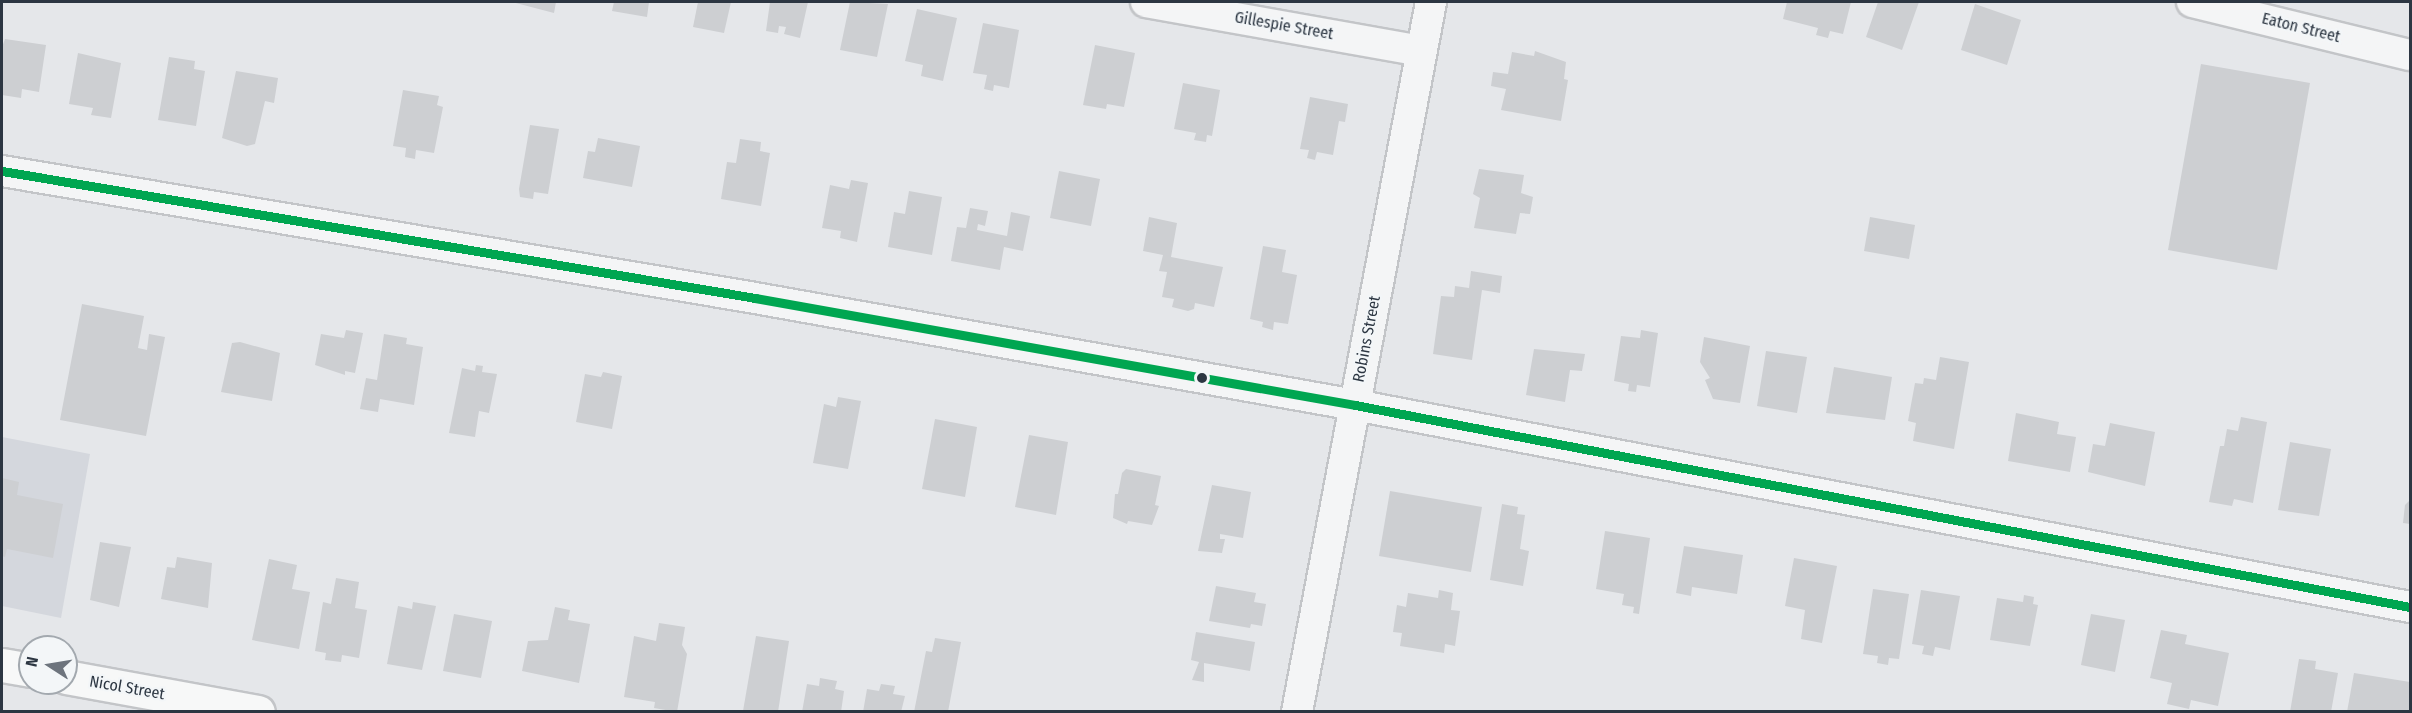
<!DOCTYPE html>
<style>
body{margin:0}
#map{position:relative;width:2412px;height:713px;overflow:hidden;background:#e5e7ea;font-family:"Fira Sans Condensed",sans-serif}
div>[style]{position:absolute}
.built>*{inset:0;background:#d4d7dd}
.building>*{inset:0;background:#cdcfd2}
.roads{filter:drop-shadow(2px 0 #c3c5c8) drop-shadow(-2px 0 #c3c5c8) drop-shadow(0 2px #c3c5c8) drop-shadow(0 -2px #c3c5c8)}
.street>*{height:30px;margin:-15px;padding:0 15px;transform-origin:15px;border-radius:15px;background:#f4f5f6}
.highway>*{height:33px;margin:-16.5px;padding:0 16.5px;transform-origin:16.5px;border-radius:16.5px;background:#f7f8f8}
.bus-1>*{height:9px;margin:-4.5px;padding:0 4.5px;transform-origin:4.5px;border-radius:4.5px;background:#00a651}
.dots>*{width:16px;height:16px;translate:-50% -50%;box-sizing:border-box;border:3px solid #f3f6f8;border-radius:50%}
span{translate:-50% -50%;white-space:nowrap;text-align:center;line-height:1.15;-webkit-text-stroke:4.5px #f3f6f8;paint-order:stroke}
.street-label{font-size:16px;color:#2c3642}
.frame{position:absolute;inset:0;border:3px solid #2c3642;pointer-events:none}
.north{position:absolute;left:18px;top:635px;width:60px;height:60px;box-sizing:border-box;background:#f3f6f8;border:2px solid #a3a9af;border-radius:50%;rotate:282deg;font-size:16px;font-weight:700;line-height:24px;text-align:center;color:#2c3642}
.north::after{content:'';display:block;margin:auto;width:21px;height:27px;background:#6d747d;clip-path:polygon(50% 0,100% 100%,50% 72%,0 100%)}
</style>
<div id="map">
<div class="built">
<i style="clip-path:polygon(2px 437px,90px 454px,61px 618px,2px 606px)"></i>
</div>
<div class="building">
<i style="clip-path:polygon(512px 2px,556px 2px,554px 13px)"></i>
<i style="clip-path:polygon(614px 2px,649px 2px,647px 17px,612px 11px)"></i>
<i style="clip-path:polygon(698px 2px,731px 2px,724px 33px,693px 27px)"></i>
<i style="clip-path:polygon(770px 2px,808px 2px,800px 38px,784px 34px,786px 27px,779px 26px,778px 33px,766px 31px)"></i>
<i style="clip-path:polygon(850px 2px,888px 4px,877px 57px,840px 50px)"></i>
<i style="clip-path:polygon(1787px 2px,1851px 2px,1843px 34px,1830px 31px,1828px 38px,1816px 35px,1818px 28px,1783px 19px)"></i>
<i style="clip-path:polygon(1878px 2px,1919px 2px,1902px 50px,1866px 37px)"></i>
<i style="clip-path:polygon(1975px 4px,2021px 20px,2007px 65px,1961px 50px)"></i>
<i style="clip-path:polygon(917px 9px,957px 18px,943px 81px,921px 76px,923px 65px,905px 61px)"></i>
<i style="clip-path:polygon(983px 23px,1019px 30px,1009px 88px,994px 85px,993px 91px,984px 89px,987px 75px,973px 73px)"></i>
<i style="clip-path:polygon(5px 39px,46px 45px,39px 92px,22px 89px,21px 98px,2px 95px,2px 47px)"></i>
<i style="clip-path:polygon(1095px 45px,1135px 53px,1124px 107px,1107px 104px,1106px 109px,1083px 105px)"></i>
<i style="clip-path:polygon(1535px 51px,1566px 62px,1564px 79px,1568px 80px,1561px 121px,1501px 110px,1506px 89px,1491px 86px,1493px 72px,1508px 74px,1512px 52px,1534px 56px)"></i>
<i style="clip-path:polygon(78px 53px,121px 63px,111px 118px,91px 115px,93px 108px,69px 104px)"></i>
<i style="clip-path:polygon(169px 57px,195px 61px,194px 69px,205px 71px,196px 126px,158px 120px)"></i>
<i style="clip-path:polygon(2201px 64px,2310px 83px,2277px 270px,2168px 250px)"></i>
<i style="clip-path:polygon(236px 71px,278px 78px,274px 103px,265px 101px,255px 144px,247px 146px,222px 138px)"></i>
<i style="clip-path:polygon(1183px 83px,1220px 90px,1212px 136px,1207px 135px,1206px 142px,1194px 140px,1196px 133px,1174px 129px)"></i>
<i style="clip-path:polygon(403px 90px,439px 96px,437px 105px,443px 107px,434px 153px,416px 150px,415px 159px,405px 157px,406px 148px,393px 146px)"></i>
<i style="clip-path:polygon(1310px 97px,1348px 104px,1345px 122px,1339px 121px,1333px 155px,1317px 152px,1315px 160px,1307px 158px,1309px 150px,1300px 149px)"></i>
<i style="clip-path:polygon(530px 125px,559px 129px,548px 194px,534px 192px,533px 199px,520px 197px,519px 189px)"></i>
<i style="clip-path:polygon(598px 138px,640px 146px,632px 187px,583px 178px,588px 151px,595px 152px)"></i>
<i style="clip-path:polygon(740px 139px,761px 142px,760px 151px,770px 153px,761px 206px,721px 199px,727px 162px,736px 163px)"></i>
<i style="clip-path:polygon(1479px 169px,1524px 175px,1521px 193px,1533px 197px,1530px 214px,1520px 213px,1516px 234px,1474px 228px,1480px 198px,1473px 194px)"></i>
<i style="clip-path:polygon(1059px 171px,1100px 179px,1091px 226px,1050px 218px)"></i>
<i style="clip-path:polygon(851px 180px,868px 183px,857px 242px,840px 238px,841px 231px,822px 228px,830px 185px,849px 189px)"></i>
<i style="clip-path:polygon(909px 191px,942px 197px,932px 255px,888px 247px,894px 212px,905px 214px)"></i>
<i style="clip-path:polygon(970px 208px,988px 211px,985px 226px,978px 224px,977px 230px,1007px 236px,1011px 212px,1030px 216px,1023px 251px,1004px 247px,1000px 270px,951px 261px,957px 227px,966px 228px)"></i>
<i style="clip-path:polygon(1149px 217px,1177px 223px,1171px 257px,1223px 267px,1214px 307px,1195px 303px,1194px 309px,1188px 311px,1172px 307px,1174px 299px,1162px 297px,1167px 272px,1159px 271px,1163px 255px,1143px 251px)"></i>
<i style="clip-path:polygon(1870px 217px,1915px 225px,1909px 259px,1864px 251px)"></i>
<i style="clip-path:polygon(1263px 246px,1286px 250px,1282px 272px,1297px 275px,1288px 324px,1274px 322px,1273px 330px,1262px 327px,1263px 322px,1250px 319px)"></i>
<i style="clip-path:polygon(1471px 271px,1502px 276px,1500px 293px,1482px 290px,1472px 360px,1433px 354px,1441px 296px,1454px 297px,1455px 286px,1469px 288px)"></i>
<i style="clip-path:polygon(82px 304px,144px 316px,138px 348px,147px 350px,149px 334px,165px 337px,146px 436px,60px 420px)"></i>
<i style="clip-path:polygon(346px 330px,363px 333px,355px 373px,345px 371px,345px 375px,315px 365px,321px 334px,344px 338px)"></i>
<i style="clip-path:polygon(1641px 330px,1658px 333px,1650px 387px,1637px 385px,1636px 392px,1628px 391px,1629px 384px,1614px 381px,1621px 336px,1640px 338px)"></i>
<i style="clip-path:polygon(384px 334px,407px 338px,406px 344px,423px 347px,414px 405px,380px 399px,378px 412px,360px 409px,366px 378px,377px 380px)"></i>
<i style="clip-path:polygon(1704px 337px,1750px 346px,1740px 403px,1713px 399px,1705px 380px,1710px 378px,1700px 362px)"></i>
<i style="clip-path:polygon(240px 342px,280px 353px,272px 401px,221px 392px,232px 343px)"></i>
<i style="clip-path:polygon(1534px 349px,1585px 354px,1582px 371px,1570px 370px,1565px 402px,1526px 395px)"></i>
<i style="clip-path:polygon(1766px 351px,1807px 357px,1797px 413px,1757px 406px)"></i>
<i style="clip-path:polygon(1940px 357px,1969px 362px,1954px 449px,1913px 441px,1916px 423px,1908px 421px,1915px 383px,1923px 384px,1924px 378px,1936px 380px)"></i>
<i style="clip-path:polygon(476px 365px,483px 366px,482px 372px,497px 374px,489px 413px,479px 411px,475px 437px,449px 433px,462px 368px,475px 371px)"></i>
<i style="clip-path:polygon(1834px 367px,1892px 377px,1885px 420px,1826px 413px)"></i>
<i style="clip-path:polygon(603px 372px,622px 376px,612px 429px,576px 422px,585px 374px,601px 377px)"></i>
<i style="clip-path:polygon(838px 397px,861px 401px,848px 469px,813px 463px,824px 404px,836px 407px)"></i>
<i style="clip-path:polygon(2016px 413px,2059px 422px,2057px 434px,2076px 437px,2070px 472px,2008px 461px)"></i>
<i style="clip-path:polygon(2241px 417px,2267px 422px,2253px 503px,2234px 499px,2232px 506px,2209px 502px,2220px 446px,2224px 446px,2227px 429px,2238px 431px)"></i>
<i style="clip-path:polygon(935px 419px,977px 427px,965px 497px,922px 489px)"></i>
<i style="clip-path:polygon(2110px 423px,2155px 432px,2145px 486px,2088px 472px,2093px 444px,2105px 446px)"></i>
<i style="clip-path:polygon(1029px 435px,1068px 442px,1056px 515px,1015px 507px)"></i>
<i style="clip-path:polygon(2290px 442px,2331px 449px,2319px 516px,2278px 510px)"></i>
<i style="clip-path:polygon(1126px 469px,1161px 476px,1155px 505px,1159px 506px,1152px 525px,1128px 521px,1127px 524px,1113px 518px,1115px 494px,1118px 494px,1122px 473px)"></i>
<i style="clip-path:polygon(2px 478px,19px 482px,17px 495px,63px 504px,53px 558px,7px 549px,5px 557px,2px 556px)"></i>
<i style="clip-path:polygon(1212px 485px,1251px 492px,1243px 538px,1220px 534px,1220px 539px,1225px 539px,1222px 553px,1198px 551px)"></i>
<i style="clip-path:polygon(1390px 491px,1482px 507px,1471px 572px,1379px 556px)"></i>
<i style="clip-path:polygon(2410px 500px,2410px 524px,2403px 523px,2405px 505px)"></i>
<i style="clip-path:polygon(1502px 504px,1518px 507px,1517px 514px,1525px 515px,1520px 549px,1529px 551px,1523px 586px,1490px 580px)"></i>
<i style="clip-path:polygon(1605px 531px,1650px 538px,1639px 614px,1633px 613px,1634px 607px,1622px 605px,1624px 594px,1596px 589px)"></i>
<i style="clip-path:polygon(100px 542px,131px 547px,119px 607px,90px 600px)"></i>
<i style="clip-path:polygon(1684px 546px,1743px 555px,1737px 594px,1692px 587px,1691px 596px,1676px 593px)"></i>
<i style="clip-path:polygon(177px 557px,212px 563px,208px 608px,161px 599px,167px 567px,175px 568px)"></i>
<i style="clip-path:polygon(1794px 558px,1837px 566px,1822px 643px,1801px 639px,1805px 610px,1785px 606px)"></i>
<i style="clip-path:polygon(269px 559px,297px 565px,292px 589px,310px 592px,299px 649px,252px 640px)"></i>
<i style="clip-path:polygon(336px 578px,359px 582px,355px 608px,367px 610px,359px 658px,342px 655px,341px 662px,325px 660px,326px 653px,315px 651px,323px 602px,331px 604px)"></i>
<i style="clip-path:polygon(1216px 586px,1256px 593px,1254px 602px,1266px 604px,1262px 626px,1251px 624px,1250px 628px,1209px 621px)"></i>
<i style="clip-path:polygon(1873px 589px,1909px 594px,1899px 659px,1889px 658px,1888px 665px,1877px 663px,1878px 656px,1863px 654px)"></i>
<i style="clip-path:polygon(1439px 590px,1453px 593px,1451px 610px,1460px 611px,1455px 646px,1445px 644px,1444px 653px,1400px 646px,1402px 633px,1393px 632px,1397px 605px,1406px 607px,1408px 593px,1438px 598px)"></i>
<i style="clip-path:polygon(1921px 590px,1960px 596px,1950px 650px,1935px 647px,1933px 656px,1922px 654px,1924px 646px,1912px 644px)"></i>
<i style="clip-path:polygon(2024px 595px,2034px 597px,2033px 604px,2038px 605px,2030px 646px,1990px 640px,1997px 598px,2023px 602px)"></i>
<i style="clip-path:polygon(413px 602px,436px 606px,422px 670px,387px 664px,398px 606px,412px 609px)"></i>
<i style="clip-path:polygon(555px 607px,570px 610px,568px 620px,590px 624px,579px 683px,522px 671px,528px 641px,548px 640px)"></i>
<i style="clip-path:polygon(454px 614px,492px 621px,481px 678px,443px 671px)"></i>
<i style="clip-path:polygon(2091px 614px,2125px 620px,2115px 672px,2081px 665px)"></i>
<i style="clip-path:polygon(659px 623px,685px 627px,682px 645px,687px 654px,677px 712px,654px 708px,655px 702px,624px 697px,634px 636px,656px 641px)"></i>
<i style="clip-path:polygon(2161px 630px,2187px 635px,2185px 644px,2229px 653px,2218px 706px,2191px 700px,2189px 709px,2167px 704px,2172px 683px,2150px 678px)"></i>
<i style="clip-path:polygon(1196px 632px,1255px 642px,1250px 671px,1204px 663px,1204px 682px,1192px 680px,1199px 662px,1191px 660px)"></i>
<i style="clip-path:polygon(756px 636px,789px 641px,778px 712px,743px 711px)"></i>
<i style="clip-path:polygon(935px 638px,961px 642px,948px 712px,914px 712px,926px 651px,932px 652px)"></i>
<i style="clip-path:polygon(2299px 659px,2316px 661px,2315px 669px,2338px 673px,2331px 712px,2290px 712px)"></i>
<i style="clip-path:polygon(2354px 673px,2410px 682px,2409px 712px,2347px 712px)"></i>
<i style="clip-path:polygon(820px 678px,837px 681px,835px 689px,844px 691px,841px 712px,802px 712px,807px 684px,819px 686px)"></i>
<i style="clip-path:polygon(881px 684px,895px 686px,893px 694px,905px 696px,901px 712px,863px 712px,867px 689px,879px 691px)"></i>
</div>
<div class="roads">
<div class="street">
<i style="left:1146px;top:2px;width:279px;rotate:10.1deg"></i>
<i style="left:2192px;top:2px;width:224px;rotate:13.7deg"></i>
<i style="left:2px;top:171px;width:764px;rotate:9.57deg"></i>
<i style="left:755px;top:298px;width:609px;rotate:10.11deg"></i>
<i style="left:1355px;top:405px;width:1074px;rotate:10.84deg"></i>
<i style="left:1297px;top:712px;width:723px;rotate:-79.31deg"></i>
</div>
<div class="highway">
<i style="left:2px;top:665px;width:28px;rotate:10deg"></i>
<i style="left:66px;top:677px;width:195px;rotate:10.3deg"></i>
</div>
</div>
<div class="bus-1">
<i style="left:2px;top:171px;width:764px;rotate:9.57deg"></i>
<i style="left:755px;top:298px;width:609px;rotate:10.11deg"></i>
<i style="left:1355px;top:405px;width:1074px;rotate:10.84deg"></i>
</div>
<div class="dots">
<i style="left:1202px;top:378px;background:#2c3642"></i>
</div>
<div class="street-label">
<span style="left:1284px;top:26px;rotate:10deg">Gillespie Street</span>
<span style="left:2301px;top:28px;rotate:14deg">Eaton Street</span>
<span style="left:1367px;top:339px;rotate:-79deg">Robins Street</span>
<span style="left:127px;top:688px;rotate:10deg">Nicol Street</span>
</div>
<div class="frame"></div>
<div class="north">N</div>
</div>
